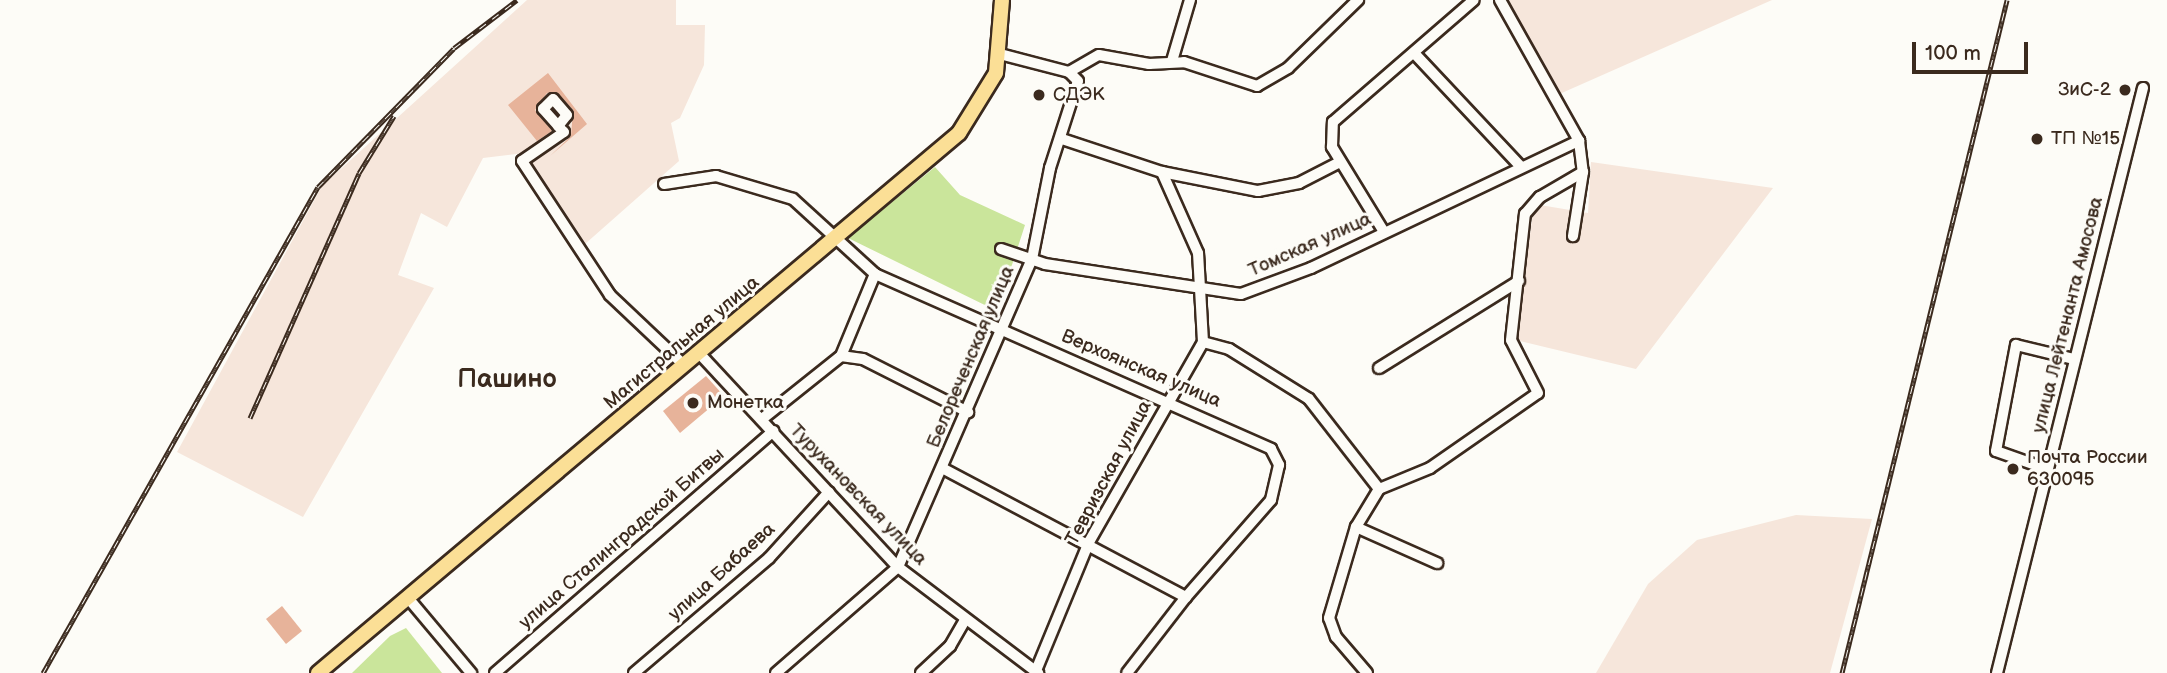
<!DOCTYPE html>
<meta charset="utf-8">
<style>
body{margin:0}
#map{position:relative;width:2167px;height:673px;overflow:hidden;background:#fdfcf7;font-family:"Balsamiq Sans",sans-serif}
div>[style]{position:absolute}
.built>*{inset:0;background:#f6e6db}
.green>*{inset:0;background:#cae59b}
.building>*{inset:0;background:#e7b39a}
.roads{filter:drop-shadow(2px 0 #3b2a1e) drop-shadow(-2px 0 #3b2a1e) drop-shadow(0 2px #3b2a1e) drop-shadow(0 -2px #3b2a1e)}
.minor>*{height:10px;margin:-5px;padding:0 5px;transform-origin:5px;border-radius:5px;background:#fdfcf7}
.major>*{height:14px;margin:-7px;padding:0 7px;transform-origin:7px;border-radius:7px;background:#fbdf96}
.rail>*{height:5px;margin-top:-2.5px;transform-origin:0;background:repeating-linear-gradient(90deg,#fdfcf7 0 8px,#3b2a1e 0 16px);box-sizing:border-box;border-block:2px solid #3b2a1e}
.dots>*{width:19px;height:19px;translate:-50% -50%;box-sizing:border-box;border:4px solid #fdfcf7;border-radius:50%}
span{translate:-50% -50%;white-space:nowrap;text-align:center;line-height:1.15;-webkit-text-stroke:6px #fdfcf7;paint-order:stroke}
.poi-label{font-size:19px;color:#3b2a1e}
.right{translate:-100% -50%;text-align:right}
.left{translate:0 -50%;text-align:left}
.street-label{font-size:19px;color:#3b2a1e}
.district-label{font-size:26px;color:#3b2a1e;font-weight:700}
.scale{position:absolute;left:1912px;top:42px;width:116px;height:32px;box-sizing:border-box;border:4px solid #3b2a1e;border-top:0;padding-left:9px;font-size:21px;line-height:24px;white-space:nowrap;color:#3b2a1e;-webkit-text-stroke:5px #fdfcf7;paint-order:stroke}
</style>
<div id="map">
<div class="built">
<i style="clip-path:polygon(527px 0,676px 0,676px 25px,705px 25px,704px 65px,680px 118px,671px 123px,679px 161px,585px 244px,524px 153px,483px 158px,447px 227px,421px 213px,398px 275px,434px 288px,303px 517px,177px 452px,322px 186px)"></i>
<i style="clip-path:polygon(1508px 0,1772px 0,1555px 96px)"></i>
<i style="clip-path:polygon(1591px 162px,1773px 188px,1636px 369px,1516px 340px,1534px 204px,1588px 213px)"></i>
<i style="clip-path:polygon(1796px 515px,1872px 519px,1830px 673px,1596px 673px,1648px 584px,1697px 540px)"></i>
</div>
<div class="green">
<i style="clip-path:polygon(935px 167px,960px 195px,1025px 225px,997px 311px,848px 238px)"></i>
<i style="clip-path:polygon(406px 628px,442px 673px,352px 673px,390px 636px)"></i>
</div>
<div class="building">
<i style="clip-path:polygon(548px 73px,587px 124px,550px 156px,571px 136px,573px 110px,556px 92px,547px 93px,535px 110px,552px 131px,537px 141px,508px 105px)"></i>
<i style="clip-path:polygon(706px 376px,724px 396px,680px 433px,663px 411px)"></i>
<i style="clip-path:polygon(282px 606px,302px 631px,286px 644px,266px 619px)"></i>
</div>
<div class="roads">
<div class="minor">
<i style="left:1500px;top:0;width:162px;rotate:60.7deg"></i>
<i style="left:1579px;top:141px;width:31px;rotate:83deg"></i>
<i style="left:1583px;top:172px;width:65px;rotate:98.9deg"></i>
<i style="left:1415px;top:54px;width:154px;rotate:46.8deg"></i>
<i style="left:1172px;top:61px;width:64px;rotate:-73.6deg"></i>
<i style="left:1069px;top:72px;width:34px;rotate:-30deg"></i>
<i style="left:1099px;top:55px;width:51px;rotate:10.2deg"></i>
<i style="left:1149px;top:64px;width:35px;rotate:-3deg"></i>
<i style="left:1184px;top:62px;width:77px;rotate:18.2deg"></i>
<i style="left:1257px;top:86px;width:36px;rotate:-30deg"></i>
<i style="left:1288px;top:68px;width:98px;rotate:-44.2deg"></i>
<i style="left:558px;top:126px;width:14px;rotate:-51deg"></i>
<i style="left:567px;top:115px;width:21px;rotate:-131deg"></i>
<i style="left:553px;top:99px;width:14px;rotate:135deg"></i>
<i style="left:543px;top:109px;width:31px;rotate:48deg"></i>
<i style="left:564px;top:132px;width:51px;rotate:145.4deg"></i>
<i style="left:522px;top:161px;width:160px;rotate:56.7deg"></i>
<i style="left:610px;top:295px;width:102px;rotate:43.4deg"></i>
<i style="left:1062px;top:139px;width:105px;rotate:18.3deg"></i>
<i style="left:1162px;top:172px;width:98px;rotate:11.2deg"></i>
<i style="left:1258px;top:191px;width:42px;rotate:-11deg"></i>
<i style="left:1299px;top:183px;width:46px;rotate:-27.1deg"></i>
<i style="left:664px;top:184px;width:53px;rotate:-8.7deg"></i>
<i style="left:716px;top:176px;width:80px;rotate:16.6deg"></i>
<i style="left:793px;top:199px;width:111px;rotate:42.4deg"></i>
<i style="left:875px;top:274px;width:433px;rotate:23.8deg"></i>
<i style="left:1271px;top:449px;width:18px;rotate:63deg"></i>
<i style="left:1279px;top:465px;width:36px;rotate:103deg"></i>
<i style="left:1271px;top:500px;width:129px;rotate:131.2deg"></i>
<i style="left:1384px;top:232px;width:100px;rotate:-121.5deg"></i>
<i style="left:1332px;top:147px;width:25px;rotate:-88deg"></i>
<i style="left:1333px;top:122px;width:186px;rotate:-40.9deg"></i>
<i style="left:1001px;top:249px;width:46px;rotate:18.8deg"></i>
<i style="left:1045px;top:264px;width:198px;rotate:8.7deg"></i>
<i style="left:1241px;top:294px;width:75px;rotate:-20.4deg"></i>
<i style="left:1311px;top:268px;width:297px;rotate:-25.4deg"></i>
<i style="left:1203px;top:342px;width:27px;rotate:15deg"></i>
<i style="left:1229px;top:349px;width:94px;rotate:32deg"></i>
<i style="left:1309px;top:399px;width:114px;rotate:52.1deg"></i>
<i style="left:699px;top:353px;width:292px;rotate:47.1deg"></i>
<i style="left:898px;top:567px;width:176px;rotate:37.1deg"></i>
<i style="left:841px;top:356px;width:89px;rotate:-67.5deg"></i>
<i style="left:1379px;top:368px;width:165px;rotate:-31.9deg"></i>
<i style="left:762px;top:419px;width:101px;rotate:-38.6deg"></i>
<i style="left:841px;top:356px;width:22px;rotate:8deg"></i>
<i style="left:863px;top:359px;width:118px;rotate:26.8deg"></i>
<i style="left:942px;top:468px;width:276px;rotate:27.9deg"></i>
<i style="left:1186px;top:597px;width:96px;rotate:127.8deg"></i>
<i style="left:2047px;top:469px;width:54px;rotate:-160.6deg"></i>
<i style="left:1996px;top:451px;width:108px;rotate:-79.3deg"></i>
<i style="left:2016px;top:345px;width:60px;rotate:13.6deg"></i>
<i style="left:1356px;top:527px;width:89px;rotate:24deg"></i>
<i style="left:409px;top:599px;width:97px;rotate:50deg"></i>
<i style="left:495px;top:673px;width:369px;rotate:-41deg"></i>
<i style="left:634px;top:673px;width:177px;rotate:-40.4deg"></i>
<i style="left:769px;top:558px;width:89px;rotate:-47.7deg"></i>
<i style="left:776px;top:673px;width:162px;rotate:-41deg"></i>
<i style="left:898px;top:567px;width:336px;rotate:-66.5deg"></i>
<i style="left:1032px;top:259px;width:93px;rotate:-78.8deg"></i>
<i style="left:1050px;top:168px;width:91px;rotate:-72.2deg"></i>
<i style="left:1078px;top:81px;width:13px;rotate:-135deg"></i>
<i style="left:1069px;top:72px;width:71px;rotate:-165.4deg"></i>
<i style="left:921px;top:673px;width:40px;rotate:-43deg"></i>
<i style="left:950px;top:646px;width:30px;rotate:-60deg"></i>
<i style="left:1035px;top:673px;width:142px;rotate:-67.6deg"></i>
<i style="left:1089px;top:542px;width:230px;rotate:-60.3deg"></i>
<i style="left:1203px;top:342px;width:89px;rotate:-93.2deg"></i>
<i style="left:1198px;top:253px;width:89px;rotate:-114deg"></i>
<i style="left:1367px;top:673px;width:48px;rotate:-130.7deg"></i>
<i style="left:1336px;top:637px;width:20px;rotate:-110deg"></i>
<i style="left:1329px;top:618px;width:95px;rotate:-73.5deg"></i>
<i style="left:1356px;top:527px;width:44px;rotate:-58.8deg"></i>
<i style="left:1379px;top:489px;width:55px;rotate:-22.4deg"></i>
<i style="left:1430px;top:468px;width:131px;rotate:-34.8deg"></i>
<i style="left:1538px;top:393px;width:59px;rotate:-117deg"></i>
<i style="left:1511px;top:340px;width:127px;rotate:-83.7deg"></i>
<i style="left:1525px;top:214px;width:23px;rotate:-49deg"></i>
<i style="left:1540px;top:197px;width:50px;rotate:-30.2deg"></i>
<i style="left:1997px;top:673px;width:603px;rotate:-75.99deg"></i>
</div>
<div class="major">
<i style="left:318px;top:673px;width:838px;rotate:-40.11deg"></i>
<i style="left:959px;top:133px;width:70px;rotate:-58.3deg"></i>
<i style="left:996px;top:73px;width:73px;rotate:-85.3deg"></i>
</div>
</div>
<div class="rail">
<i style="left:250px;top:418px;width:268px;rotate:-66deg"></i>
<i style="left:359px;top:173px;width:67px;rotate:-58.4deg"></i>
<i style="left:43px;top:673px;width:558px;rotate:-60.5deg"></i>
<i style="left:318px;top:187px;width:194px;rotate:-45.6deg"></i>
<i style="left:454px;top:48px;width:79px;rotate:-37.3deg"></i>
<i style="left:1842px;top:673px;width:693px;rotate:-76.22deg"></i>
</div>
<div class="dots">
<i style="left:2125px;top:90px;background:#3b2a1e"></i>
<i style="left:1039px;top:95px;background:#3b2a1e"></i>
<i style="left:2037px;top:139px;background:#3b2a1e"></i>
<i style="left:693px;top:403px;background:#3b2a1e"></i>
<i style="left:2013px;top:469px;background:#3b2a1e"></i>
</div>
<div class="poi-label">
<span class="right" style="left:2111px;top:90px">ЗиС-2</span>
<span class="left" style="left:1053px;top:95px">СДЭК</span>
<span class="left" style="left:2051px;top:139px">ТП №15</span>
<span class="left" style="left:707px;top:403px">Монетка</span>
<span class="left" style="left:2027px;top:469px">Почта России<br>630095</span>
</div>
<div class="street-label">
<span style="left:1310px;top:245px;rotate:-24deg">Томская улица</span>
<span style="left:2068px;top:315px;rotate:-76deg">улица Лейтенанта Амосова</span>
<span style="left:682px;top:343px;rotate:-40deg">Магистральная улица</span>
<span style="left:971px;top:357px;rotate:-67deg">Белореченская улица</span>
<span style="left:1141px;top:369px;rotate:23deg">Верхоянская улица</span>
<span style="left:1109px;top:473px;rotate:-62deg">Тевризская улица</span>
<span style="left:858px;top:495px;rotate:46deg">Турухановская улица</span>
<span style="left:622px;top:539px;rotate:-41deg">улица Сталинградской Битвы</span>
<span style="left:722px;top:572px;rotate:-42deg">улица Бабаева</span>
</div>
<div class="district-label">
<span style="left:507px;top:380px">Пашино</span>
</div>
<div class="scale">100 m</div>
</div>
